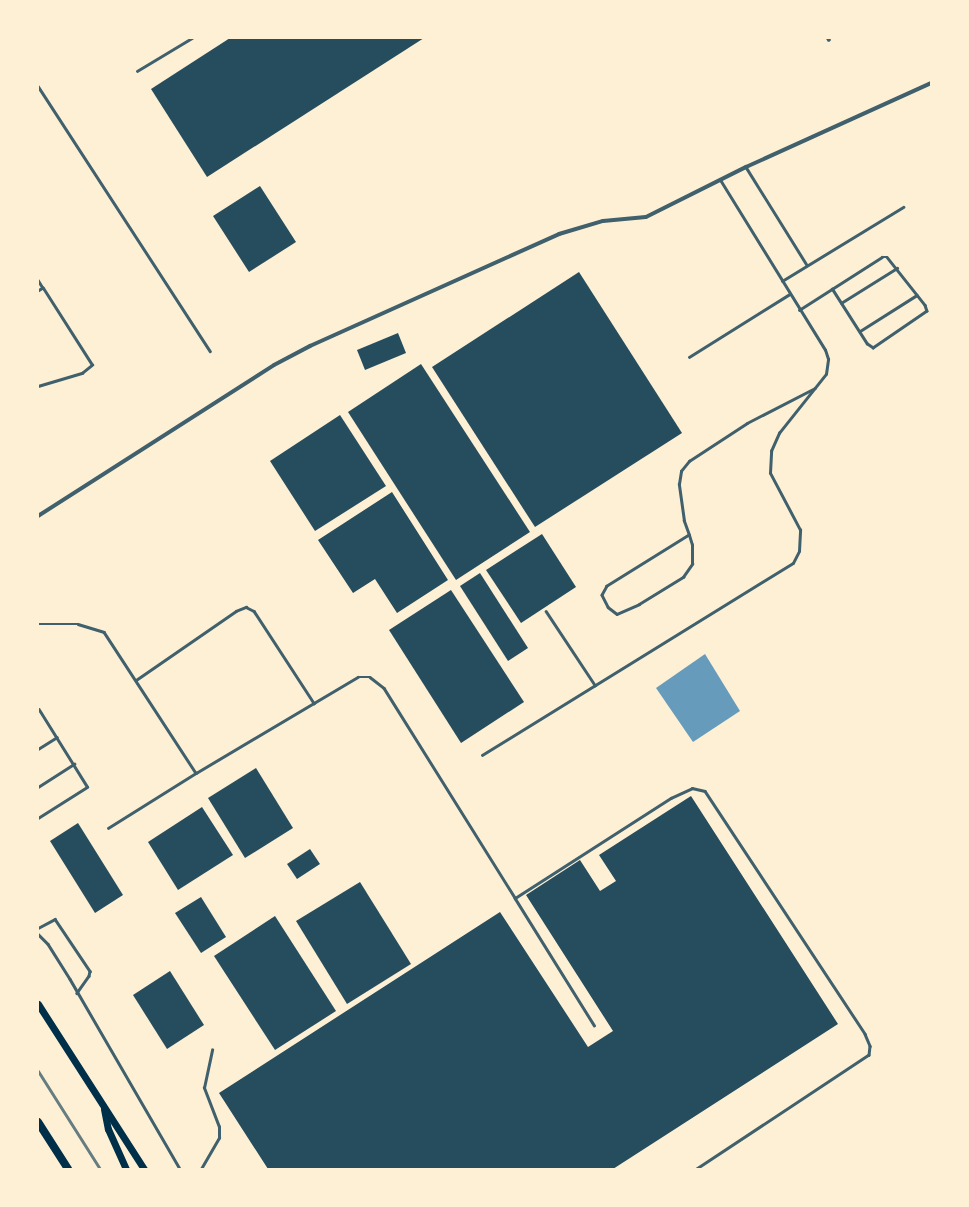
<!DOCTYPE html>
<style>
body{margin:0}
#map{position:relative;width:969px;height:1207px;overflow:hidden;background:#fdf0d5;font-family:Lora,serif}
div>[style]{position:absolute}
.water>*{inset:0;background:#669bbc}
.building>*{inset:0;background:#264d5e}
.service>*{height:2.5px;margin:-1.25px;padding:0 1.25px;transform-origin:1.25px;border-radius:1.25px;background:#3f606c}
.minor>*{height:4px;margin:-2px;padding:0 2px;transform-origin:2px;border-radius:2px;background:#3f606c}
.secondary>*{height:7px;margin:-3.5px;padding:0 3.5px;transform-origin:3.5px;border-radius:3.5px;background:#003049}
.trunk>*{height:8px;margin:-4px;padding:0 4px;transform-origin:4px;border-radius:4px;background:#003049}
.rail>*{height:3px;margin:-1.5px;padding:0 1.5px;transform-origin:1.5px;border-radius:1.5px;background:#657d81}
span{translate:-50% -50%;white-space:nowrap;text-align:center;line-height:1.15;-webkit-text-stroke:3px #fdf0d5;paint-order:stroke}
.frame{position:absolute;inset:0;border:39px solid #fdf0d5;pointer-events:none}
</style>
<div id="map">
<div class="water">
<i style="clip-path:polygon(705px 654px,740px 711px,693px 742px,656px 688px)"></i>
</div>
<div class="building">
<i style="clip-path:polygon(230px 38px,424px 38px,207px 177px,151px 89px)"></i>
<i style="clip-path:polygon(260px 186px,296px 242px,249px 272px,213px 216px)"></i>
<i style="clip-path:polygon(579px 272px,682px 433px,535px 527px,432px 367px)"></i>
<i style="clip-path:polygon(398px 333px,406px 353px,365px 370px,357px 350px)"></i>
<i style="clip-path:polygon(421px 364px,530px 532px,456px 580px,348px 412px)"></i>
<i style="clip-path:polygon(340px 415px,386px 486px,315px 531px,270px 461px)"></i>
<i style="clip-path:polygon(392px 492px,448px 580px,397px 613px,375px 579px,353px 593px,318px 540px)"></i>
<i style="clip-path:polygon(542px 534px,576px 587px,521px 623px,486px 570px)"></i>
<i style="clip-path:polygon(480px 573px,528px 648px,508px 661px,460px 586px)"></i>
<i style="clip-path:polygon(451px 590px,524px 702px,461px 743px,389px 630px)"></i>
<i style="clip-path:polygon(256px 768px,293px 828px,245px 858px,208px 798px)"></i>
<i style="clip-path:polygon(691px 796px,838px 1024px,613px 1169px,268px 1169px,219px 1093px,500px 912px,588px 1047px,613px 1031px,526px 895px,580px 860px,600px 891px,616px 881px,599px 855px)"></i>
<i style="clip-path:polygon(202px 807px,233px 855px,178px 890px,148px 842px)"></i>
<i style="clip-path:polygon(78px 823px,123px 895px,95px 913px,50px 841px)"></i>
<i style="clip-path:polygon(310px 849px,320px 864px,297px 879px,287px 864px)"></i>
<i style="clip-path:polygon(360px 882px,411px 964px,347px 1004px,296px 921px)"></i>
<i style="clip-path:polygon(201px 897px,226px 937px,201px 953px,175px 913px)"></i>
<i style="clip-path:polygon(275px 916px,336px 1011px,275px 1050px,214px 956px)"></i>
<i style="clip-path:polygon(170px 971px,204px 1025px,167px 1049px,133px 995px)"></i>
</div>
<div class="service">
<i style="left:137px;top:71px;width:64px;rotate:-31deg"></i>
<i style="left:38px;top:86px;width:316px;rotate:57deg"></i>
<i style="left:746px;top:167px;width:115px;rotate:58.1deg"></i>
<i style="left:38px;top:280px;width:9px;rotate:58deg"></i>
<i style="left:43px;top:288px;width:6px;rotate:149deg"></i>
<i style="left:782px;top:281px;width:142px;rotate:-31.4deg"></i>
<i style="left:841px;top:303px;width:66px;rotate:-32deg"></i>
<i style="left:799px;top:310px;width:98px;rotate:-32.6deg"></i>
<i style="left:882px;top:257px;width:5px"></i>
<i style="left:887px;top:257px;width:61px;rotate:51.6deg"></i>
<i style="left:925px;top:305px;width:6px;rotate:72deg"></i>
<i style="left:927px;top:311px;width:65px;rotate:145.6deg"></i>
<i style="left:873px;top:348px;width:7px;rotate:-146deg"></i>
<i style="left:867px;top:344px;width:65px;rotate:-122.5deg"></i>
<i style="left:860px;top:331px;width:67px;rotate:-32.3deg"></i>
<i style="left:689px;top:357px;width:119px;rotate:-32deg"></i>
<i style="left:38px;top:386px;width:46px;rotate:-16.5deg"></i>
<i style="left:82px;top:373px;width:13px;rotate:-39deg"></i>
<i style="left:92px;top:365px;width:91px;rotate:-122.5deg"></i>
<i style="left:689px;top:535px;width:97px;rotate:148.1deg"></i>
<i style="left:607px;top:586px;width:10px;rotate:119deg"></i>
<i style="left:602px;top:595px;width:13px;rotate:63deg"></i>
<i style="left:608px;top:607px;width:11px;rotate:38deg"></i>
<i style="left:617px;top:614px;width:24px;rotate:-24deg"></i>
<i style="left:639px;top:604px;width:52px;rotate:-31.5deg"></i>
<i style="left:683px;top:577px;width:16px;rotate:-55deg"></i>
<i style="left:692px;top:564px;width:19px;rotate:-90deg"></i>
<i style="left:692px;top:545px;width:10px;rotate:-107deg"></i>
<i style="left:689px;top:535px;width:15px;rotate:-110deg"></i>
<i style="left:684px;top:521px;width:37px;rotate:-98deg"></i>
<i style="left:679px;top:484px;width:13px;rotate:-81deg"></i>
<i style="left:681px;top:471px;width:13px;rotate:-51deg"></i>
<i style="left:689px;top:461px;width:69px;rotate:-33.2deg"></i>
<i style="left:747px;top:423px;width:76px;rotate:-27.2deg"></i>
<i style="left:546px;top:611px;width:89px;rotate:56.5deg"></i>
<i style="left:38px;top:624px;width:40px"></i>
<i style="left:78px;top:624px;width:27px;rotate:17deg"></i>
<i style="left:104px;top:632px;width:168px;rotate:56.9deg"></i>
<i style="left:196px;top:773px;width:188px;rotate:-30.7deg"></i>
<i style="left:358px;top:677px;width:12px"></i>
<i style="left:370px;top:677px;width:18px;rotate:38deg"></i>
<i style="left:384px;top:688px;width:248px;rotate:58deg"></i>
<i style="left:515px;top:898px;width:185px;rotate:-32.7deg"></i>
<i style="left:671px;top:798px;width:23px;rotate:-25deg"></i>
<i style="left:692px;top:788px;width:13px;rotate:13deg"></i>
<i style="left:705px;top:791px;width:291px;rotate:56.6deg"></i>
<i style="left:865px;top:1034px;width:13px;rotate:67deg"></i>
<i style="left:870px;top:1046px;width:9px;rotate:96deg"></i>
<i style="left:869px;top:1055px;width:206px;rotate:146.5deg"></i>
<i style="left:136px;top:680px;width:121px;rotate:-34.6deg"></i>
<i style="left:236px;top:611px;width:11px;rotate:-22deg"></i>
<i style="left:246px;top:607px;width:9px;rotate:27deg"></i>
<i style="left:254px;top:611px;width:110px;rotate:56.9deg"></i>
<i style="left:38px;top:749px;width:22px;rotate:-32deg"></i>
<i style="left:482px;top:755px;width:365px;rotate:-31.7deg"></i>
<i style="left:793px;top:563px;width:13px;rotate:-63deg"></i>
<i style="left:799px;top:551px;width:21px;rotate:-87deg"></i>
<i style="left:800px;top:530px;width:64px;rotate:-117.8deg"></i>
<i style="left:770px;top:473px;width:22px;rotate:-87deg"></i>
<i style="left:771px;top:451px;width:20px;rotate:-66deg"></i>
<i style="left:779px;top:433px;width:75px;rotate:-51.5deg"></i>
<i style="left:826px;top:374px;width:15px;rotate:-82deg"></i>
<i style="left:828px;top:359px;width:9px;rotate:-108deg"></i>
<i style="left:825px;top:350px;width:200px;rotate:-121.7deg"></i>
<i style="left:38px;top:787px;width:43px;rotate:-32.6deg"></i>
<i style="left:38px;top:818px;width:58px;rotate:-32.3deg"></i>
<i style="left:87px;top:787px;width:91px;rotate:-121.9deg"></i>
<i style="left:108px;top:828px;width:104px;rotate:-32deg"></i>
<i style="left:515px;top:898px;width:150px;rotate:58.1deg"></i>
<i style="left:38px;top:928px;width:19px;rotate:-28deg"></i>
<i style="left:55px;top:919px;width:63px;rotate:56.1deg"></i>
<i style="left:90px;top:971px;width:5px;rotate:101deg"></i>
<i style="left:89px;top:976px;width:21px;rotate:125deg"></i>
<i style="left:38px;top:934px;width:14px;rotate:45deg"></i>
<i style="left:48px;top:944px;width:41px;rotate:57.8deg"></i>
<i style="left:70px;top:979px;width:220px;rotate:59.9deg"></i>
<i style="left:201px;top:1169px;width:36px;rotate:-60deg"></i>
<i style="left:219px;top:1138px;width:11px;rotate:-90deg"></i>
<i style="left:219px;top:1127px;width:42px;rotate:-111deg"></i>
<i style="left:204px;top:1088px;width:39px;rotate:-78deg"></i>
</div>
<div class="minor">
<i style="left:828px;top:38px;width:2px;rotate:63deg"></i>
<i style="left:38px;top:516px;width:280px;rotate:-32.6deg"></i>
<i style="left:274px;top:365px;width:41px;rotate:-27.8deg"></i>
<i style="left:310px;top:346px;width:273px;rotate:-24.2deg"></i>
<i style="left:559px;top:234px;width:46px;rotate:-16.5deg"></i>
<i style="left:603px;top:221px;width:43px;rotate:-5.3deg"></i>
<i style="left:646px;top:217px;width:112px;rotate:-26.6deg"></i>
<i style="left:746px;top:167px;width:203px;rotate:-24.4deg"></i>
</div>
<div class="secondary">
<i style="left:38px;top:1004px;width:196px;rotate:57.3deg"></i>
<i style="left:104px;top:1109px;width:20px;rotate:79deg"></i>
<i style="left:108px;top:1129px;width:44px;rotate:65.8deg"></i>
</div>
<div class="trunk">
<i style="left:38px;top:1122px;width:56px;rotate:57.4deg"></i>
</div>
<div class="rail">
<i style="left:38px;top:1071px;width:116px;rotate:57.7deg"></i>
</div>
<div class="frame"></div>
</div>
